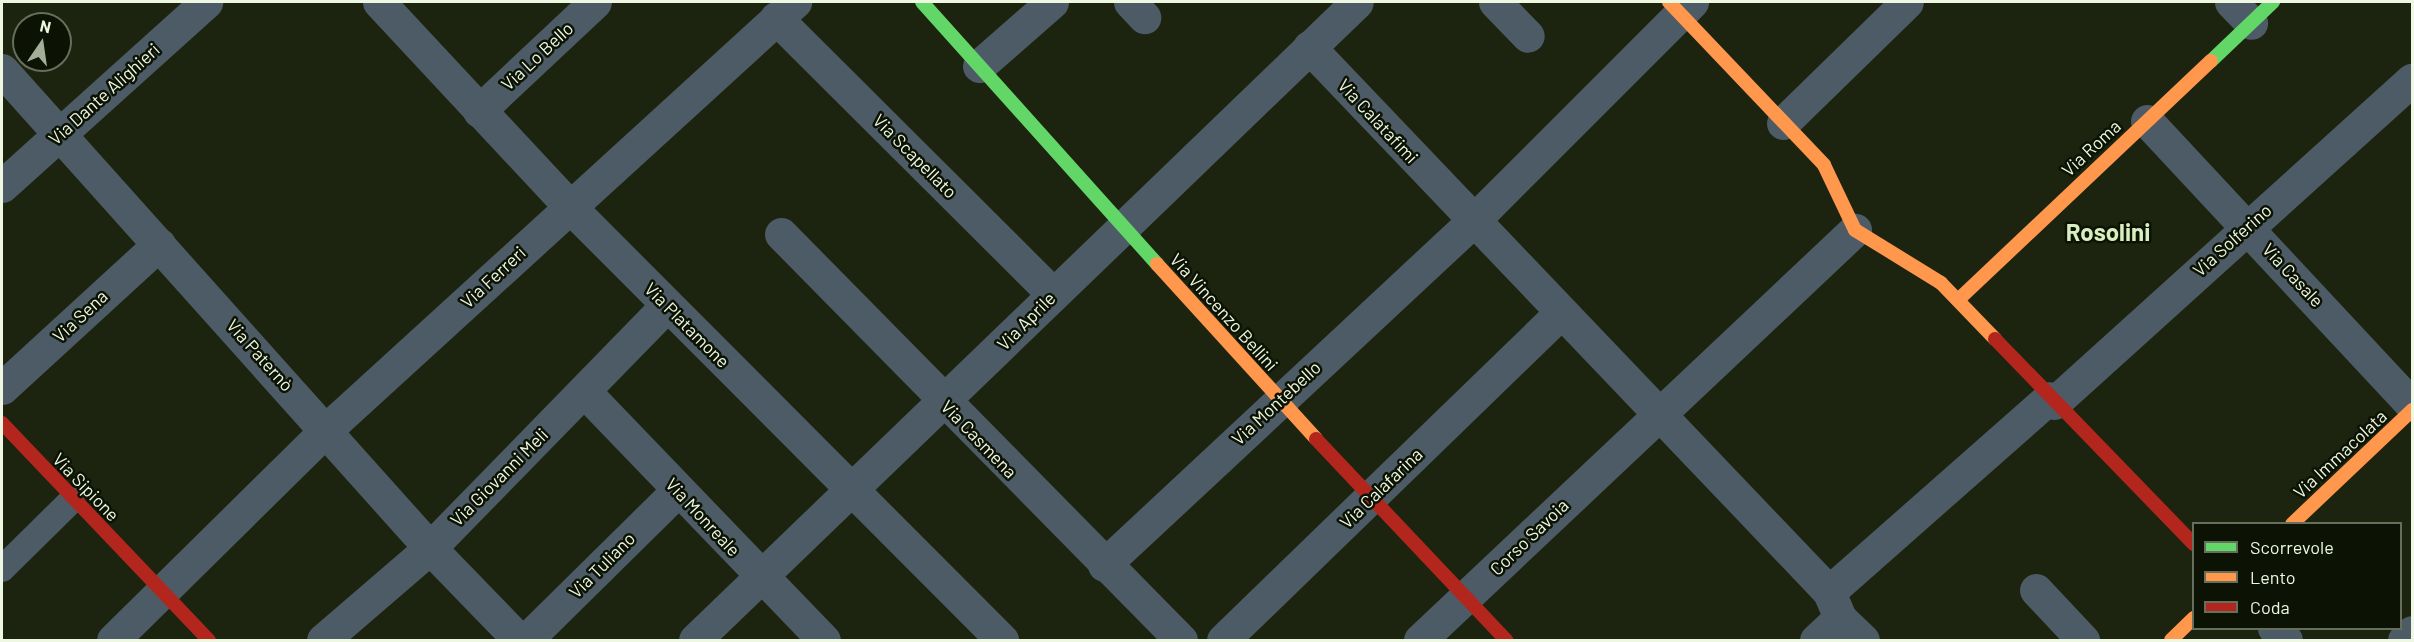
<!DOCTYPE html>
<meta charset="utf-8">
<style>
body{margin:0}
#map{position:relative;width:2414px;height:642px;overflow:hidden;background:#1c240f;font-family:Barlow,sans-serif}
div>[style]{position:absolute}
.lane>*{height:26px;margin:-13px;padding:0 13px;transform-origin:13px;border-radius:13px;background:#4c5b65}
.street>*{height:33px;margin:-16.5px;padding:0 16.5px;transform-origin:16.5px;border-radius:16.5px;background:#4c5b65}
.fast>*{height:14px;margin:-7px;padding:0 7px;transform-origin:7px;border-radius:7px;background:#63d668}
.slow>*{height:14px;margin:-7px;padding:0 7px;transform-origin:7px;border-radius:7px;background:#ff974d}
.jam>*{height:14px;margin:-7px;padding:0 7px;transform-origin:7px;border-radius:7px;background:#b3261e}
span{translate:-50% -50%;white-space:nowrap;text-align:center;line-height:1.15;-webkit-text-stroke:5px #0c1304;paint-order:stroke}
.street-label{font-size:18px;color:#edf7e1}
.district-label{font-size:24px;color:#d8edc0;font-weight:700}
.frame{position:absolute;inset:0;border:3px solid #edf7e1;pointer-events:none}
.legend{position:absolute;left:2192px;top:522px;width:210px;height:108px;box-sizing:border-box;background:#0c1304;border:2px solid #666e5c;margin:0;padding:8px 10px;list-style:none;font-size:18px;color:#edf7e1}
.legend li{display:flex;align-items:center;gap:12px;height:30px}
.legend b{width:30px;border:2px solid #666e5c}
.north{position:absolute;left:12px;top:12px;width:60px;height:60px;box-sizing:border-box;background:#0c1304;border:2px solid #666e5c;border-radius:50%;rotate:13deg;font-size:16px;font-weight:700;line-height:24px;text-align:center;color:#edf7e1}
.north::after{content:'';display:block;margin:auto;width:21px;height:27px;background:#a4ad98;clip-path:polygon(50% 0,100% 100%,50% 72%,0 100%)}
</style>
<div id="map">
<div class="lane">
<i style="left:2px;top:569px;width:98px;rotate:-44.6deg"></i>
</div>
<div class="street">
<i style="left:379px;top:2px;width:280px;rotate:47deg"></i>
<i style="left:570px;top:207px;width:612px;rotate:45.07deg"></i>
<i style="left:1130px;top:2px;width:21px;rotate:47deg"></i>
<i style="left:1495px;top:2px;width:47px;rotate:45.9deg"></i>
<i style="left:2231px;top:2px;width:29px;rotate:46deg"></i>
<i style="left:776px;top:18px;width:391px;rotate:44.9deg"></i>
<i style="left:1309px;top:47px;width:753px;rotate:46.34deg"></i>
<i style="left:1829px;top:592px;width:28px;rotate:67deg"></i>
<i style="left:1840px;top:618px;width:32px;rotate:44deg"></i>
<i style="left:979px;top:66px;width:97px;rotate:-41.2deg"></i>
<i style="left:2px;top:70px;width:642px;rotate:48.16deg"></i>
<i style="left:430px;top:548px;width:128px;rotate:45.9deg"></i>
<i style="left:479px;top:111px;width:159px;rotate:-43.2deg"></i>
<i style="left:2147px;top:121px;width:388px;rotate:47deg"></i>
<i style="left:1783px;top:123px;width:173px;rotate:-44.3deg"></i>
<i style="left:2px;top:186px;width:275px;rotate:-42deg"></i>
<i style="left:781px;top:234px;width:570px;rotate:45.43deg"></i>
<i style="left:2px;top:388px;width:213px;rotate:-42.5deg"></i>
<i style="left:584px;top:391px;width:346px;rotate:46.1deg"></i>
<i style="left:2054px;top:403px;width:482px;rotate:-42.1deg"></i>
<i style="left:1104px;top:565px;width:504px;rotate:-42.99deg"></i>
<i style="left:1473px;top:221px;width:310px;rotate:-45deg"></i>
<i style="left:2036px;top:590px;width:69px;rotate:46.8deg"></i>
<i style="left:1829px;top:592px;width:293px;rotate:-41.4deg"></i>
<i style="left:2274px;top:628px;width:17px;rotate:45deg"></i>
<i style="left:113px;top:640px;width:301px;rotate:-44.6deg"></i>
<i style="left:327px;top:429px;width:634px;rotate:-42.38deg"></i>
<i style="left:323px;top:640px;width:141px;rotate:-40.7deg"></i>
<i style="left:430px;top:548px;width:339px;rotate:-45.7deg"></i>
<i style="left:526px;top:640px;width:214px;rotate:-44.6deg"></i>
<i style="left:695px;top:640px;width:919px;rotate:-43.94deg"></i>
<i style="left:1223px;top:640px;width:470px;rotate:-44.1deg"></i>
<i style="left:1420px;top:640px;width:598px;rotate:-43.31deg"></i>
<i style="left:1816px;top:640px;width:33px;rotate:-43deg"></i>
<i style="left:2404px;top:640px;width:11px;rotate:-45deg"></i>
</div>
<div class="fast">
<i style="left:922px;top:2px;width:352px;rotate:48.1deg"></i>
<i style="left:2211px;top:61px;width:86px;rotate:-43.6deg"></i>
</div>
<div class="slow">
<i style="left:1669px;top:2px;width:225px;rotate:46.4deg"></i>
<i style="left:1824px;top:165px;width:72px;rotate:64.5deg"></i>
<i style="left:1855px;top:230px;width:101px;rotate:31.6deg"></i>
<i style="left:1941px;top:283px;width:78px;rotate:46deg"></i>
<i style="left:1157px;top:264px;width:236px;rotate:47.7deg"></i>
<i style="left:1958px;top:300px;width:348px;rotate:-43.4deg"></i>
<i style="left:2292px;top:524px;width:166px;rotate:-43.5deg"></i>
<i style="left:2171px;top:640px;width:32px;rotate:-44deg"></i>
</div>
<div class="jam">
<i style="left:1995px;top:339px;width:286px;rotate:45.9deg"></i>
<i style="left:2px;top:423px;width:300px;rotate:46.4deg"></i>
<i style="left:1316px;top:439px;width:277px;rotate:46.6deg"></i>
</div>
<div class="street-label">
<span style="left:537px;top:56px;rotate:-43deg">Via Lo Bello</span>
<span style="left:104px;top:94px;rotate:-42deg">Via Dante Alighieri</span>
<span style="left:1378px;top:121px;rotate:47deg">Via Calatafimi</span>
<span style="left:2091px;top:148px;rotate:-43deg">Via Roma</span>
<span style="left:915px;top:156px;rotate:45deg">Via Scapellato</span>
<span style="left:2232px;top:240px;rotate:-42deg">Via Solferino</span>
<span style="left:2293px;top:275px;rotate:47deg">Via Casale</span>
<span style="left:493px;top:277px;rotate:-43deg">Via Ferreri</span>
<span style="left:1224px;top:312px;rotate:48deg">Via Vincenzo Bellini</span>
<span style="left:80px;top:316px;rotate:-43deg">Via Sena</span>
<span style="left:1026px;top:321px;rotate:-45deg">Via Aprile</span>
<span style="left:687px;top:325px;rotate:45deg">Via Platamone</span>
<span style="left:260px;top:355px;rotate:48deg">Via Paternò</span>
<span style="left:1276px;top:403px;rotate:-43deg">Via Montebello</span>
<span style="left:979px;top:439px;rotate:46deg">Via Casmena</span>
<span style="left:2340px;top:454px;rotate:-43deg">Via Immacolata</span>
<span style="left:499px;top:477px;rotate:-45deg">Via Giovanni Meli</span>
<span style="left:86px;top:487px;rotate:46deg">Via Sipione</span>
<span style="left:1381px;top:488px;rotate:-44deg">Via Calafarina</span>
<span style="left:703px;top:517px;rotate:47deg">Via Monreale</span>
<span style="left:1529px;top:537px;rotate:-44deg">Corso Savoia</span>
<span style="left:602px;top:565px;rotate:-45deg">Via Tuliano</span>
</div>
<div class="district-label">
<span style="left:2108px;top:232px">Rosolini</span>
</div>
<div class="frame"></div>
<ul class="legend">
<li><b style="height:8px;background:#63d668"></b>Scorrevole</li>
<li><b style="height:8px;background:#ff974d"></b>Lento</li>
<li><b style="height:8px;background:#b3261e"></b>Coda</li>
</ul>
<div class="north">N</div>
</div>
